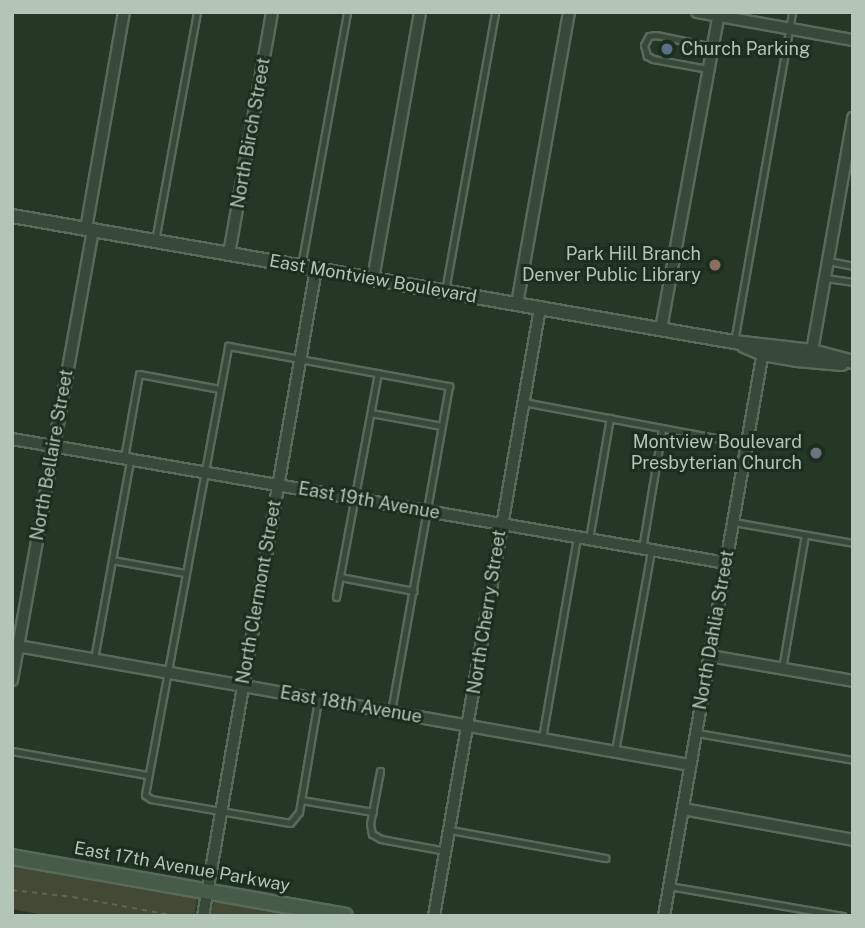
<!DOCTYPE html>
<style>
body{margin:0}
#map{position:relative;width:865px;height:928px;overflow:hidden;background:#253826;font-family:"Public Sans",sans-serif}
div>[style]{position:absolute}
.green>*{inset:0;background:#424935}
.path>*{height:2px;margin-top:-1px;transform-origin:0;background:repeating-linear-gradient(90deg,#5a6754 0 5px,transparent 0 10px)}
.roads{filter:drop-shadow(2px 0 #586a5a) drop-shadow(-2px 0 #586a5a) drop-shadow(0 2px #586a5a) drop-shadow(0 -2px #586a5a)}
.service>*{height:5px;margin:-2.5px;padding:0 2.5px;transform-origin:2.5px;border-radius:2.5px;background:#384939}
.minor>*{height:10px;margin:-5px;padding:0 5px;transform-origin:5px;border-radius:5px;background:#384939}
.tertiary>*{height:12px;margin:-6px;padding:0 6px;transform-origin:6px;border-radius:6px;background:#384939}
.secondary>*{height:14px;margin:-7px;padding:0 7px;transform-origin:7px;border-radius:7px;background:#475b49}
.dots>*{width:19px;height:19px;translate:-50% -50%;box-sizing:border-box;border:4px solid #1d2e1e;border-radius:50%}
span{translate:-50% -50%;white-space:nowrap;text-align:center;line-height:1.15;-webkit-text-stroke:6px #1d2e1e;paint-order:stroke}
.poi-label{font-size:18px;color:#b3c5b5}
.left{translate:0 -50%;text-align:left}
.right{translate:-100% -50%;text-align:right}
.street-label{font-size:18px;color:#b3c5b5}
.frame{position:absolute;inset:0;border:14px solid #b3c5b5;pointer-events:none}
</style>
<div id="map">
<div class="green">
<i style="clip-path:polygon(12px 863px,193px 896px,197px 901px,194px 916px,49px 916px,12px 909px)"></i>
<i style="clip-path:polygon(220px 899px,312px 916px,209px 916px,213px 903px)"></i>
</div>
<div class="path">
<i style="left:12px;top:890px;width:61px;rotate:6.5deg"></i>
<i style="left:73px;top:897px;width:106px;rotate:10.4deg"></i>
</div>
<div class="roads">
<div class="service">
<i style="left:708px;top:69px;width:56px;rotate:-169.7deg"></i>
<i style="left:653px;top:59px;width:7px;rotate:-153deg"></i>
<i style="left:647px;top:56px;width:11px;rotate:-105deg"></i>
<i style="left:644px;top:45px;width:10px;rotate:-61deg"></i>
<i style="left:649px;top:36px;width:7px;rotate:-8deg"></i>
<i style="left:656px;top:35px;width:58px;rotate:11.9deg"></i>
<i style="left:155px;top:241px;width:233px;rotate:-79.6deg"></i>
<i style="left:828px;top:261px;width:25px;rotate:11deg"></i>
<i style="left:301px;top:266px;width:258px;rotate:-79.7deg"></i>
<i style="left:825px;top:278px;width:28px;rotate:8deg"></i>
<i style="left:445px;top:291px;width:283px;rotate:-79.8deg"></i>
<i style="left:734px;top:342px;width:335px;rotate:-80deg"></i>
<i style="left:523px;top:402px;width:228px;rotate:10.6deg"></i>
<i style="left:371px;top:413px;width:72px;rotate:10.4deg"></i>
<i style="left:124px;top:458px;width:85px;rotate:-79.9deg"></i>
<i style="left:139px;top:374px;width:82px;rotate:10.5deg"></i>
<i style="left:733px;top:522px;width:122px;rotate:9.9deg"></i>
<i style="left:589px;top:539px;width:123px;rotate:-80.2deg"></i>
<i style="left:642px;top:549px;width:122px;rotate:-80.5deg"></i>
<i style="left:112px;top:560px;width:74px;rotate:10.1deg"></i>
<i style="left:340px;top:577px;width:75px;rotate:10.7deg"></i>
<i style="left:336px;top:597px;width:228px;rotate:-79.4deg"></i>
<i style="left:94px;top:659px;width:202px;rotate:-79.7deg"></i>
<i style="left:782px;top:669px;width:136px;rotate:-80.3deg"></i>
<i style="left:318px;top:700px;width:114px;rotate:99.6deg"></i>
<i style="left:299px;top:812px;width:14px;rotate:129deg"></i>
<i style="left:290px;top:823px;width:141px;rotate:-170.2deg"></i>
<i style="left:151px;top:799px;width:7px;rotate:-146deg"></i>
<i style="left:145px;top:795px;width:457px;rotate:-79.5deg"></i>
<i style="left:228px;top:346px;width:225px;rotate:10.3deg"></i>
<i style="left:449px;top:386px;width:331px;rotate:100.1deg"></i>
<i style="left:697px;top:733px;width:158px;rotate:9.8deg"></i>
<i style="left:542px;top:738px;width:204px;rotate:-80.1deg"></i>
<i style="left:12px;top:751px;width:137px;rotate:10.1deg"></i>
<i style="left:615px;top:751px;width:203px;rotate:-79.8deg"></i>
<i style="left:380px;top:771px;width:54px;rotate:100.7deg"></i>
<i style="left:370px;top:824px;width:10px;rotate:79deg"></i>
<i style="left:372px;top:834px;width:10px;rotate:29deg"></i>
<i style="left:381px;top:839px;width:66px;rotate:10.5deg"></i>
<i style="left:301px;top:800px;width:73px;rotate:9.5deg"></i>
<i style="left:450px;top:830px;width:158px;rotate:10.2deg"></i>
<i style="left:669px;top:886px;width:176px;rotate:9.8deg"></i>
</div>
<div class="minor">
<i style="left:697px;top:12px;width:158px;rotate:10.2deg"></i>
<i style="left:86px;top:229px;width:220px;rotate:-80.1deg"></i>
<i style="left:229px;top:254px;width:246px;rotate:-79.9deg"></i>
<i style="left:373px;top:279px;width:271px;rotate:-80deg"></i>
<i style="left:517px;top:304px;width:297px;rotate:-79.9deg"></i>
<i style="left:661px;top:329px;width:322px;rotate:-79.6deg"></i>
<i style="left:811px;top:357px;width:243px;rotate:-80deg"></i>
<i style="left:12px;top:439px;width:725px;rotate:9.85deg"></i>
<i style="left:12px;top:645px;width:689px;rotate:10.04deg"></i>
<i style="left:710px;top:656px;width:145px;rotate:9.9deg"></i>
<i style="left:12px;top:680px;width:457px;rotate:-79.8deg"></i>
<i style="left:683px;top:809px;width:173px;rotate:10.3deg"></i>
<i style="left:203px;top:916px;width:657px;rotate:-80.09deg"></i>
<i style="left:434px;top:916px;width:617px;rotate:-80.11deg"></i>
<i style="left:664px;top:916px;width:579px;rotate:-80.05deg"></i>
</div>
<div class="tertiary">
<i style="left:12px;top:216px;width:733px;rotate:9.9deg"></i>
<i style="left:734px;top:342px;width:79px;rotate:6.6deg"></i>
<i style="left:812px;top:351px;width:42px;rotate:15deg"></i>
<i style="left:744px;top:346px;width:21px;rotate:23deg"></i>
<i style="left:763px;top:354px;width:35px;rotate:10deg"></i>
<i style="left:797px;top:360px;width:45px;rotate:5.1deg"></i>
</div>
<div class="secondary">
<i style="left:12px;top:857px;width:338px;rotate:10deg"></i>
</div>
</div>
<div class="dots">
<i style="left:667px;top:49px;background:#5c6f8a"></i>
<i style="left:715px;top:265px;background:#8d6e63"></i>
<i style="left:816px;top:453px;background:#6b7280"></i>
</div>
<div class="poi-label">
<span class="left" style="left:681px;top:49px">Church Parking</span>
<span class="right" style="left:701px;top:265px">Park Hill Branch<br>Denver Public Library</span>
<span class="right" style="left:802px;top:453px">Montview Boulevard<br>Presbyterian Church</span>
</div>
<div class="street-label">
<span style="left:251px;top:133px;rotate:-80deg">North Birch Street</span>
<span style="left:373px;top:279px;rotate:10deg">East Montview Boulevard</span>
<span style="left:52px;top:455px;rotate:-80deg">North Bellaire Street</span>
<span style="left:369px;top:501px;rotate:10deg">East 19th Avenue</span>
<span style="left:259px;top:592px;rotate:-80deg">North Clermont Street</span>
<span style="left:487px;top:612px;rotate:-81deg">North Cherry Street</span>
<span style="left:714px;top:630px;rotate:-80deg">North Dahlia Street</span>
<span style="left:351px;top:705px;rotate:10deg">East 18th Avenue</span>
<span style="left:182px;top:867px;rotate:10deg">East 17th Avenue Parkway</span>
</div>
<div class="frame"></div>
</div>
